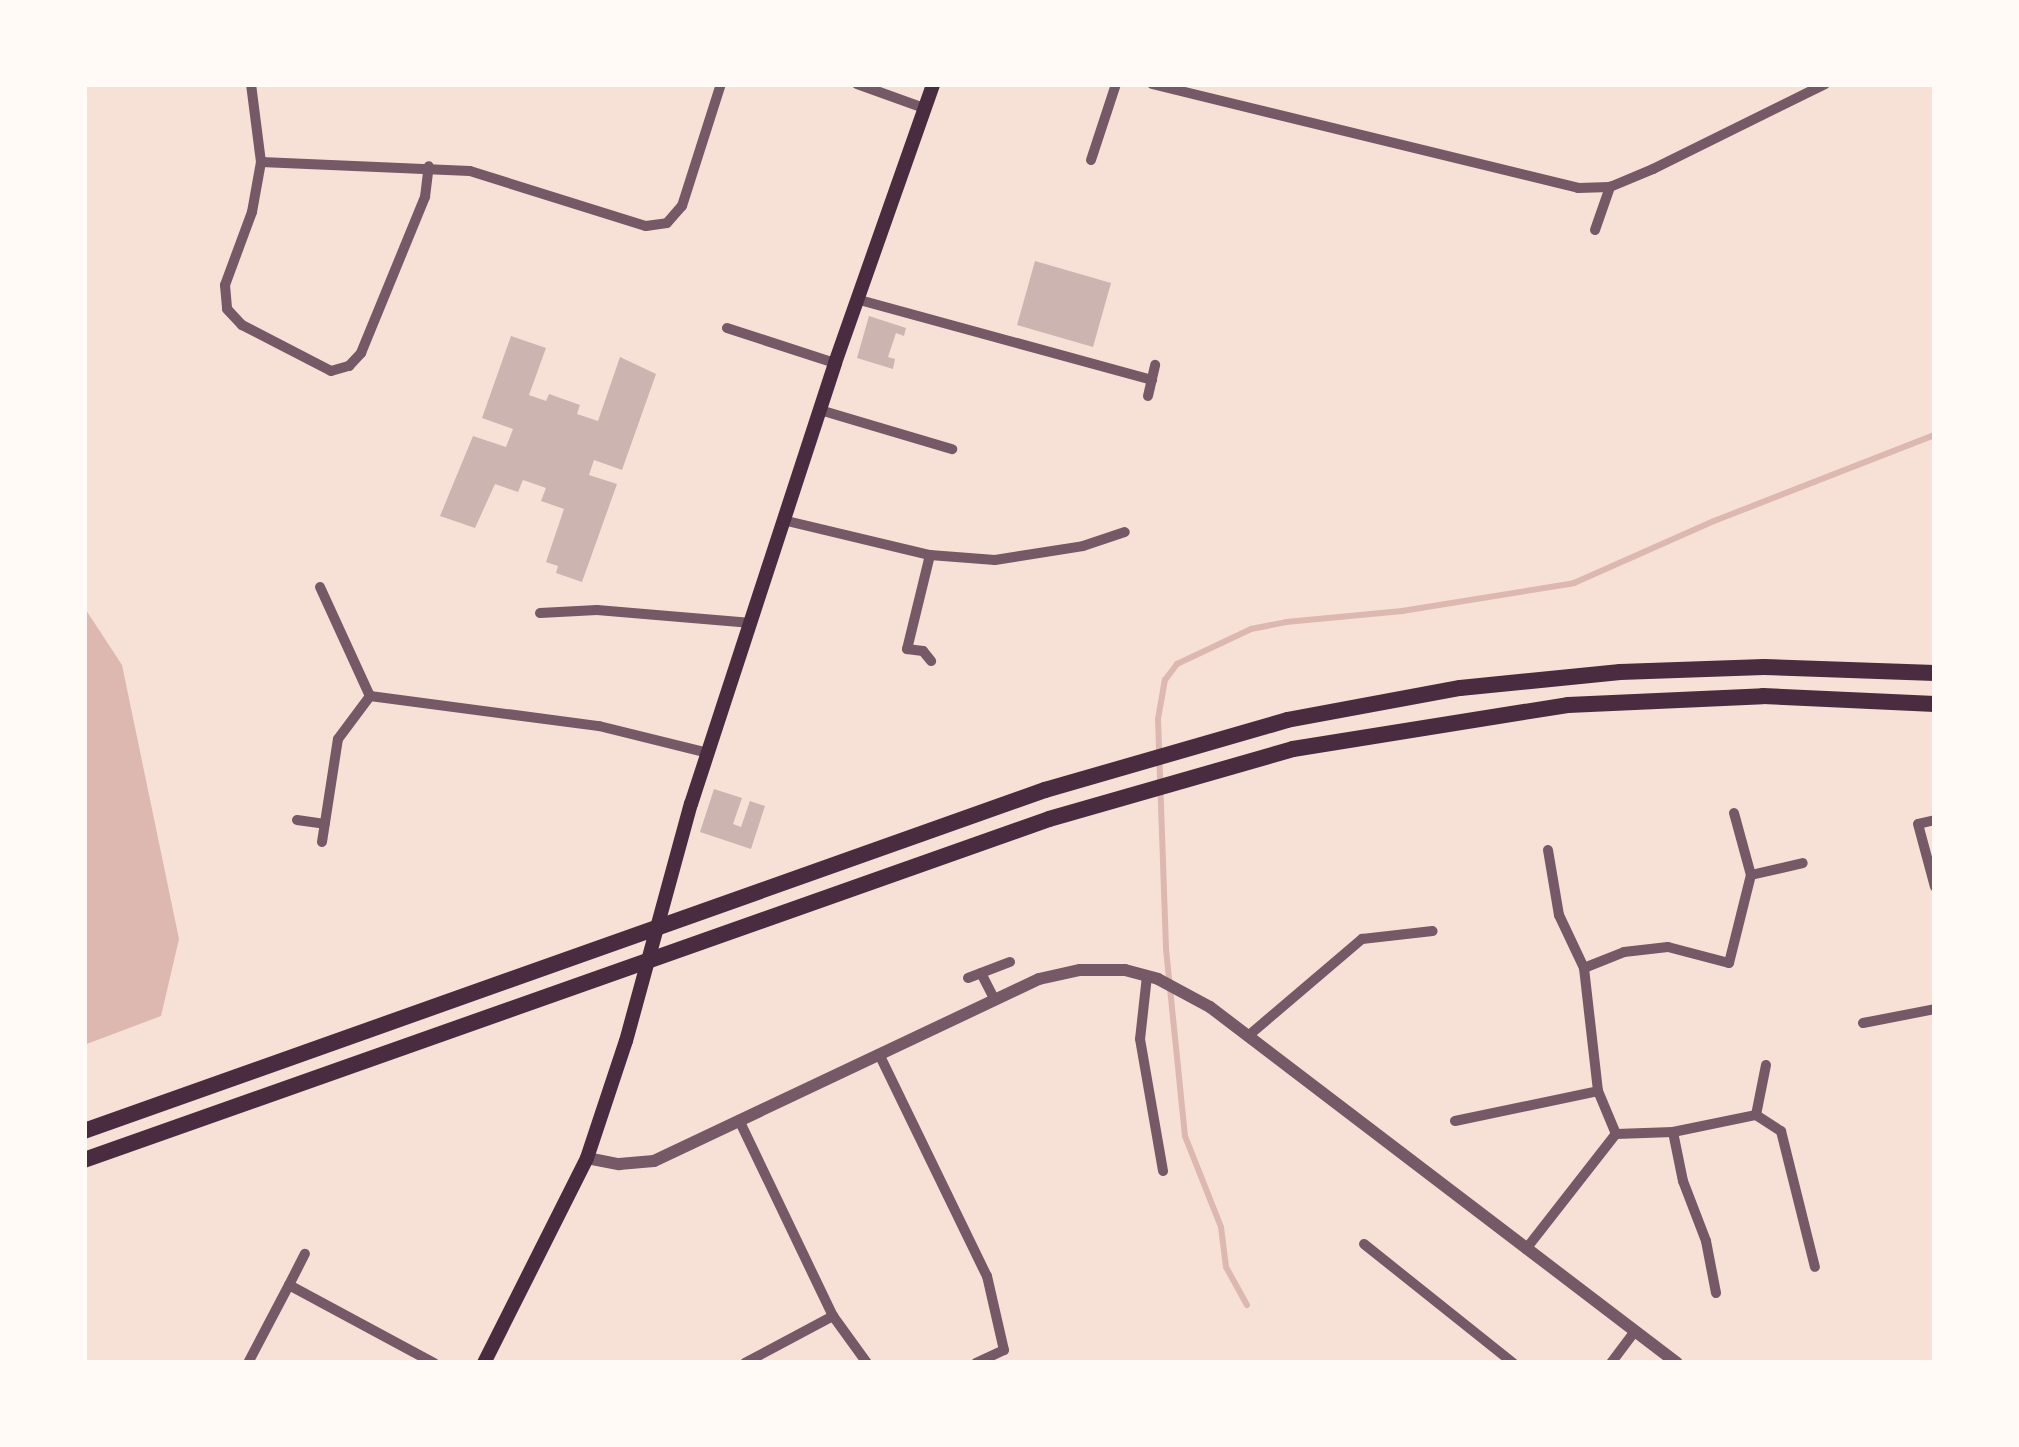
<!DOCTYPE html>
<style>
body{margin:0}
#map{position:relative;width:2019px;height:1447px;overflow:hidden;background:#f7e1d7;font-family:"DM Sans",sans-serif}
div>[style]{position:absolute}
.water>*{inset:0;background:#dcb8b0}
.stream>*{height:6px;margin:-3px;padding:0 3px;transform-origin:3px;border-radius:3px;background:#dcb8b0}
.building>*{inset:0;background:#ccb4b1}
.minor>*{height:10px;margin:-5px;padding:0 5px;transform-origin:5px;border-radius:5px;background:#755966}
.tertiary>*{height:12px;margin:-6px;padding:0 6px;transform-origin:6px;border-radius:6px;background:#755966}
.secondary>*{height:14px;margin:-7px;padding:0 7px;transform-origin:7px;border-radius:7px;background:#4a2c40}
.trunk>*{height:16px;margin:-8px;padding:0 8px;transform-origin:8px;border-radius:8px;background:#4a2c40}
span{translate:-50% -50%;white-space:nowrap;text-align:center;line-height:1.15;-webkit-text-stroke:9px #fffaf5;paint-order:stroke}
.frame{position:absolute;inset:0;border:87px solid #fffaf5;pointer-events:none}
</style>
<div id="map">
<div class="water">
<i style="clip-path:polygon(84px 607px,122px 665px,179px 939px,161px 1016px,84px 1045px)"></i>
</div>
<div class="stream">
<i style="left:1247px;top:1305px;width:43px;rotate:-118.9deg"></i>
<i style="left:1226px;top:1267px;width:40px;rotate:-97.1deg"></i>
<i style="left:1221px;top:1227px;width:98px;rotate:-111.6deg"></i>
<i style="left:1185px;top:1136px;width:189px;rotate:-95.8deg"></i>
<i style="left:1166px;top:948px;width:229px;rotate:-92deg"></i>
<i style="left:1158px;top:719px;width:40px;rotate:-80deg"></i>
<i style="left:1165px;top:680px;width:20px;rotate:-53deg"></i>
<i style="left:1177px;top:664px;width:82px;rotate:-25.3deg"></i>
<i style="left:1251px;top:629px;width:36px;rotate:-11deg"></i>
<i style="left:1286px;top:622px;width:117px;rotate:-5.4deg"></i>
<i style="left:1402px;top:611px;width:174px;rotate:-9.2deg"></i>
<i style="left:1574px;top:583px;width:153px;rotate:-23.9deg"></i>
<i style="left:1714px;top:521px;width:237px;rotate:-21.3deg"></i>
</div>
<div class="building">
<i style="clip-path:polygon(1035px 261px,1111px 283px,1093px 347px,1017px 325px)"></i>
<i style="clip-path:polygon(869px 316px,906px 328px,904px 336px,896px 333px,888px 357px,895px 359px,893px 369px,857px 358px)"></i>
<i style="clip-path:polygon(511px 336px,546px 348px,529px 395px,546px 401px,549px 394px,580px 405px,577px 414px,598px 421px,620px 357px,656px 374px,622px 470px,594px 460px,589px 475px,617px 484px,582px 582px,556px 573px,558px 566px,546px 562px,564px 509px,541px 501px,546px 488px,523px 480px,518px 492px,495px 484px,475px 528px,440px 516px,473px 436px,506px 447px,513px 429px,482px 418px)"></i>
<i style="clip-path:polygon(714px 789px,742px 798px,733px 824px,741px 827px,750px 801px,765px 806px,751px 849px,700px 832px)"></i>
</div>
<div class="minor">
<i style="left:251px;top:84px;width:79px;rotate:82.7deg"></i>
<i style="left:261px;top:162px;width:209px;rotate:2.5deg"></i>
<i style="left:470px;top:171px;width:184px;rotate:17.4deg"></i>
<i style="left:646px;top:226px;width:21px;rotate:-8deg"></i>
<i style="left:667px;top:223px;width:23px;rotate:-49deg"></i>
<i style="left:682px;top:206px;width:128px;rotate:-72.3deg"></i>
<i style="left:857px;top:84px;width:71px;rotate:19.7deg"></i>
<i style="left:1152px;top:84px;width:439px;rotate:13.7deg"></i>
<i style="left:1578px;top:188px;width:32px;rotate:-2deg"></i>
<i style="left:1610px;top:187px;width:47px;rotate:-22.7deg"></i>
<i style="left:1653px;top:169px;width:192px;rotate:-26.3deg"></i>
<i style="left:1091px;top:160px;width:80px;rotate:-71.8deg"></i>
<i style="left:261px;top:162px;width:51px;rotate:100.2deg"></i>
<i style="left:252px;top:212px;width:78px;rotate:110.3deg"></i>
<i style="left:225px;top:285px;width:24px;rotate:85deg"></i>
<i style="left:227px;top:309px;width:22px;rotate:47deg"></i>
<i style="left:242px;top:325px;width:100px;rotate:27.3deg"></i>
<i style="left:331px;top:371px;width:19px;rotate:-16deg"></i>
<i style="left:349px;top:366px;width:18px;rotate:-47deg"></i>
<i style="left:361px;top:353px;width:169px;rotate:-67.7deg"></i>
<i style="left:425px;top:197px;width:31px;rotate:-83deg"></i>
<i style="left:1595px;top:230px;width:46px;rotate:-70.8deg"></i>
<i style="left:856px;top:299px;width:307px;rotate:15.3deg"></i>
<i style="left:727px;top:328px;width:114px;rotate:18deg"></i>
<i style="left:1148px;top:396px;width:32px;rotate:-77deg"></i>
<i style="left:820px;top:410px;width:138px;rotate:16.5deg"></i>
<i style="left:787px;top:521px;width:147px;rotate:13.4deg"></i>
<i style="left:930px;top:555px;width:65px;rotate:4.4deg"></i>
<i style="left:995px;top:560px;width:89px;rotate:-9deg"></i>
<i style="left:1083px;top:546px;width:44px;rotate:-18.4deg"></i>
<i style="left:930px;top:555px;width:97px;rotate:103.7deg"></i>
<i style="left:907px;top:649px;width:16px;rotate:7deg"></i>
<i style="left:923px;top:651px;width:13px;rotate:51deg"></i>
<i style="left:320px;top:587px;width:120px;rotate:65.4deg"></i>
<i style="left:540px;top:613px;width:57px;rotate:-3deg"></i>
<i style="left:597px;top:610px;width:155px;rotate:4.8deg"></i>
<i style="left:1734px;top:813px;width:64px;rotate:74.7deg"></i>
<i style="left:297px;top:820px;width:28px;rotate:8deg"></i>
<i style="left:1935px;top:820px;width:17px;rotate:167deg"></i>
<i style="left:1918px;top:824px;width:65px;rotate:74.9deg"></i>
<i style="left:322px;top:842px;width:104px;rotate:-81.2deg"></i>
<i style="left:338px;top:739px;width:54px;rotate:-53.3deg"></i>
<i style="left:370px;top:696px;width:231px;rotate:7.5deg"></i>
<i style="left:599px;top:726px;width:112px;rotate:13.9deg"></i>
<i style="left:1548px;top:850px;width:66px;rotate:80.4deg"></i>
<i style="left:1559px;top:915px;width:59px;rotate:64.7deg"></i>
<i style="left:981px;top:973px;width:29px;rotate:63deg"></i>
<i style="left:1147px;top:976px;width:63px;rotate:96.3deg"></i>
<i style="left:1140px;top:1039px;width:134px;rotate:80.1deg"></i>
<i style="left:968px;top:978px;width:45px;rotate:-20.9deg"></i>
<i style="left:1863px;top:1023px;width:73px;rotate:-11deg"></i>
<i style="left:1248px;top:1036px;width:150px;rotate:-40.4deg"></i>
<i style="left:1362px;top:939px;width:71px;rotate:-6.4deg"></i>
<i style="left:879px;top:1054px;width:247px;rotate:64.1deg"></i>
<i style="left:987px;top:1276px;width:76px;rotate:77.1deg"></i>
<i style="left:1004px;top:1350px;width:31px;rotate:155deg"></i>
<i style="left:1756px;top:1115px;width:51px;rotate:-78.7deg"></i>
<i style="left:739px;top:1120px;width:217px;rotate:64.4deg"></i>
<i style="left:833px;top:1316px;width:58px;rotate:54.1deg"></i>
<i style="left:1455px;top:1121px;width:146px;rotate:-11.8deg"></i>
<i style="left:1673px;top:1132px;width:50px;rotate:78.5deg"></i>
<i style="left:1683px;top:1181px;width:64px;rotate:69deg"></i>
<i style="left:1706px;top:1241px;width:53px;rotate:79.1deg"></i>
<i style="left:1616px;top:1134px;width:47px;rotate:-112.7deg"></i>
<i style="left:1598px;top:1091px;width:124px;rotate:-96.5deg"></i>
<i style="left:1584px;top:968px;width:43px;rotate:-21.8deg"></i>
<i style="left:1624px;top:952px;width:44px;rotate:-6.5deg"></i>
<i style="left:1668px;top:947px;width:63px;rotate:14.7deg"></i>
<i style="left:1729px;top:963px;width:91px;rotate:-76deg"></i>
<i style="left:1751px;top:875px;width:53px;rotate:-13deg"></i>
<i style="left:1364px;top:1244px;width:191px;rotate:38.6deg"></i>
<i style="left:1526px;top:1249px;width:146px;rotate:-52deg"></i>
<i style="left:1616px;top:1134px;width:57px;rotate:-2deg"></i>
<i style="left:1673px;top:1132px;width:85px;rotate:-11.6deg"></i>
<i style="left:1756px;top:1115px;width:30px;rotate:33deg"></i>
<i style="left:1781px;top:1131px;width:140px;rotate:76deg"></i>
<i style="left:289px;top:1285px;width:35px;rotate:-63deg"></i>
<i style="left:248px;top:1363px;width:88px;rotate:-62.3deg"></i>
<i style="left:289px;top:1285px;width:165px;rotate:28.3deg"></i>
<i style="left:745px;top:1363px;width:100px;rotate:-28.1deg"></i>
<i style="left:1611px;top:1363px;width:40px;rotate:-53deg"></i>
</div>
<div class="tertiary">
<i style="left:587px;top:1158px;width:33px;rotate:11deg"></i>
<i style="left:619px;top:1164px;width:35px;rotate:-5deg"></i>
<i style="left:654px;top:1161px;width:426px;rotate:-25.3deg"></i>
<i style="left:1039px;top:979px;width:42px;rotate:-12.4deg"></i>
<i style="left:1080px;top:970px;width:45px"></i>
<i style="left:1125px;top:970px;width:34px;rotate:15deg"></i>
<i style="left:1158px;top:979px;width:59px;rotate:28.3deg"></i>
<i style="left:1210px;top:1007px;width:587px;rotate:37.32deg"></i>
</div>
<div class="secondary">
<i style="left:484px;top:1363px;width:229px;rotate:-63.3deg"></i>
<i style="left:587px;top:1158px;width:123px;rotate:-71.6deg"></i>
<i style="left:626px;top:1041px;width:246px;rotate:-74.7deg"></i>
<i style="left:691px;top:804px;width:464px;rotate:-71.9deg"></i>
<i style="left:835px;top:363px;width:296px;rotate:-70.6deg"></i>
</div>
<div class="trunk">
<i style="left:84px;top:1131px;width:1020px;rotate:-19.54deg"></i>
<i style="left:1045px;top:790px;width:252px;rotate:-16.1deg"></i>
<i style="left:1287px;top:720px;width:176px;rotate:-10.5deg"></i>
<i style="left:1460px;top:688px;width:161px;rotate:-5.7deg"></i>
<i style="left:1620px;top:672px;width:144px;rotate:-2deg"></i>
<i style="left:1764px;top:667px;width:171px;rotate:2deg"></i>
<i style="left:84px;top:1160px;width:1023px;rotate:-19.46deg"></i>
<i style="left:1049px;top:819px;width:254px;rotate:-16deg"></i>
<i style="left:1293px;top:749px;width:278px;rotate:-9.1deg"></i>
<i style="left:1568px;top:705px;width:195px;rotate:-2.6deg"></i>
<i style="left:1763px;top:696px;width:172px;rotate:2.7deg"></i>
</div>
<div class="frame"></div>
</div>
